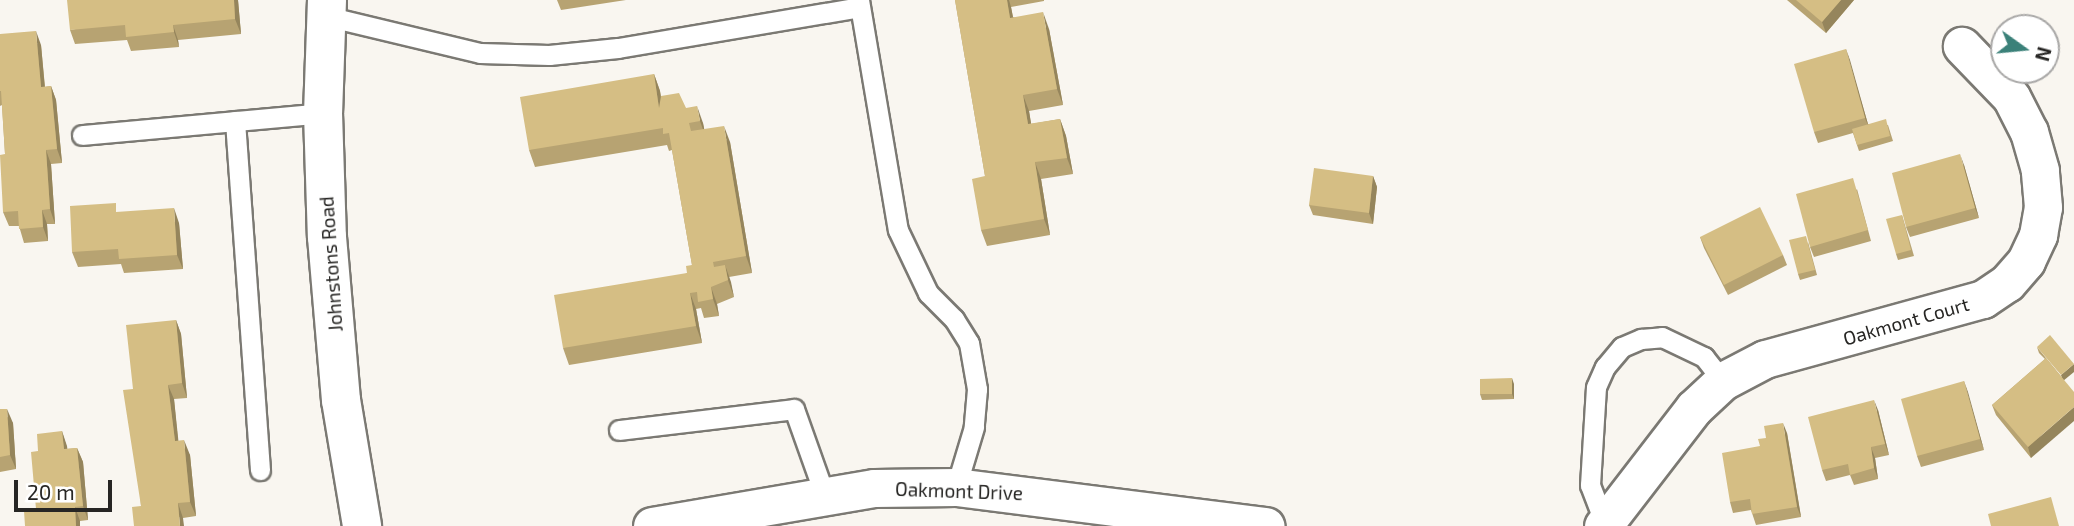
<!DOCTYPE html>
<style>
body{margin:0}
#map{position:relative;width:2074px;height:526px;overflow:hidden;background:#f9f6f0;font-family:"Exo 2",sans-serif}
div>[style]{position:absolute}
.roads{filter:drop-shadow(2px 0 #7b7973) drop-shadow(-2px 0 #7b7973) drop-shadow(0 2px #7b7973) drop-shadow(0 -2px #7b7973)}
.service>*{height:19px;margin:-9.5px;padding:0 9.5px;transform-origin:9.5px;border-radius:9.5px;background:#fff}
.minor>*{height:37px;margin:-18.5px;padding:0 18.5px;transform-origin:18.5px;border-radius:18.5px;background:#fff}
.tertiary>*{height:38px;margin:-19px;padding:0 19px;transform-origin:19px;border-radius:19px;background:#fff}
.wall>*{inset:0;background:#b7a372}
.shaded-wall>*{inset:0;background:#95855c}
.building>*{inset:0;background:#d5be84}
span{translate:-50% -50%;white-space:nowrap;text-align:center;line-height:1.15;-webkit-text-stroke:6px #fff;paint-order:stroke}
.street-label{font-size:19px;color:#272624}
.north{position:absolute;left:1990px;top:14px;width:70px;height:70px;box-sizing:border-box;background:#fff;border:2px solid #a9a8a7;border-radius:50%;rotate:105deg;font-size:19px;font-weight:700;line-height:28px;text-align:center;color:#272624}
.north::after{content:'';display:block;margin:auto;width:24px;height:32px;background:#3b8179;clip-path:polygon(50% 0,100% 100%,50% 72%,0 100%)}
.scale{position:absolute;left:14px;top:480px;width:98px;height:32px;box-sizing:border-box;border:4px solid #272624;border-top:0;padding-left:9px;font-size:21px;line-height:24px;white-space:nowrap;color:#272624;-webkit-text-stroke:5px #fff;paint-order:stroke}
</style>
<div id="map">
<div class="roads">
<div class="service">
<i style="left:859px;top:0;width:233px;rotate:80.4deg"></i>
<i style="left:898px;top:230px;width:70px;rotate:64.5deg"></i>
<i style="left:928px;top:293px;width:37px;rotate:45deg"></i>
<i style="left:954px;top:319px;width:28px;rotate:58deg"></i>
<i style="left:969px;top:343px;width:47px;rotate:80.1deg"></i>
<i style="left:977px;top:389px;width:38px;rotate:95deg"></i>
<i style="left:974px;top:427px;width:63px;rotate:106.7deg"></i>
<i style="left:326px;top:16px;width:158px;rotate:13.5deg"></i>
<i style="left:480px;top:53px;width:69px;rotate:1.7deg"></i>
<i style="left:549px;top:55px;width:69px;rotate:-5.8deg"></i>
<i style="left:618px;top:48px;width:245px;rotate:-9.6deg"></i>
<i style="left:235px;top:121px;width:350px;rotate:85.9deg"></i>
<i style="left:82px;top:135px;width:242px;rotate:-5.2deg"></i>
<i style="left:619px;top:430px;width:176px;rotate:-6.8deg"></i>
<i style="left:794px;top:409px;width:92px;rotate:70.4deg"></i>
<i style="left:1605px;top:524px;width:42px;rotate:-111deg"></i>
<i style="left:1590px;top:485px;width:98px;rotate:-86.5deg"></i>
<i style="left:1596px;top:387px;width:22px;rotate:-66deg"></i>
<i style="left:1605px;top:367px;width:26px;rotate:-50deg"></i>
<i style="left:1622px;top:347px;width:21px;rotate:-23deg"></i>
<i style="left:1641px;top:339px;width:21px;rotate:-5deg"></i>
<i style="left:1662px;top:337px;width:47px;rotate:25.5deg"></i>
<i style="left:1704px;top:357px;width:31px;rotate:52deg"></i>
</div>
<div class="minor">
<i style="left:652px;top:526px;width:225px;rotate:-9.7deg"></i>
<i style="left:874px;top:488px;width:82px;rotate:-0.7deg"></i>
<i style="left:956px;top:487px;width:312px;rotate:7.2deg"></i>
<i style="left:1603px;top:526px;width:149px;rotate:-52.4deg"></i>
<i style="left:1694px;top:408px;width:40px;rotate:-43deg"></i>
<i style="left:1723px;top:381px;width:47px;rotate:-27.6deg"></i>
<i style="left:1765px;top:359px;width:226px;rotate:-15.4deg"></i>
<i style="left:1983px;top:299px;width:29px;rotate:-34deg"></i>
<i style="left:2007px;top:283px;width:29px;rotate:-49deg"></i>
<i style="left:2026px;top:261px;width:29px;rotate:-65deg"></i>
<i style="left:2038px;top:235px;width:28px;rotate:-80deg"></i>
<i style="left:2043px;top:207px;width:37px;rotate:-95deg"></i>
<i style="left:2040px;top:170px;width:40px;rotate:-106deg"></i>
<i style="left:2029px;top:132px;width:39px;rotate:-117deg"></i>
<i style="left:2011px;top:97px;width:71px;rotate:-133.9deg"></i>
</div>
<div class="tertiary">
<i style="left:327px;top:0;width:113px;rotate:92deg"></i>
<i style="left:323px;top:113px;width:124px;rotate:88.2deg"></i>
<i style="left:327px;top:237px;width:164px;rotate:85.1deg"></i>
<i style="left:341px;top:400px;width:128px;rotate:80.5deg"></i>
</div>
</div>
<div class="wall">
<i style="clip-path:polygon(238px 0,241px 34px,178px 40px,179px 47px,131px 51px,127px 40px,75px 44px,70px 30px)"></i>
<i style="clip-path:polygon(557px 0,626px 0,561px 10px)"></i>
<i style="clip-path:polygon(955px 0,1044px 0,1044px 1px,1011px 7px,1013px 17px,1049px 29px,1063px 105px,1029px 111px,1031px 124px,1060px 119px,1066px 136px,1073px 174px,1041px 179px,1050px 235px,987px 246px,981px 230px,985px 176px)"></i>
<i style="clip-path:polygon(1787px 0,1854px 0,1826px 33px)"></i>
<i style="clip-path:polygon(0 34px,41px 45px,45px 87px,51px 86px,56px 100px,62px 163px,51px 164px,55px 224px,47px 224px,48px 241px,24px 243px,19px 226px,9px 226px,3px 212px,5px 154px,2px 105px,0 106px)"></i>
<i style="clip-path:polygon(1846px 49px,1868px 124px,1888px 125px,1893px 141px,1859px 151px,1853px 133px,1818px 143px,1814px 132px)"></i>
<i style="clip-path:polygon(654px 74px,660px 91px,661px 98px,686px 108px,703px 123px,704px 129px,730px 142px,752px 273px,729px 277px,734px 297px,717px 304px,719px 316px,704px 318px,701px 308px,696px 309px,702px 343px,569px 365px,563px 348px,687px 273px,692px 265px,672px 150px,669px 151px,667px 145px,535px 167px,529px 150px)"></i>
<i style="clip-path:polygon(1964px 165px,1979px 218px,1910px 237px,1906px 227px)"></i>
<i style="clip-path:polygon(1373px 176px,1377px 187px,1373px 224px,1313px 215px,1309px 205px)"></i>
<i style="clip-path:polygon(1857px 189px,1871px 241px,1814px 257px,1810px 247px)"></i>
<i style="clip-path:polygon(119px 212px,179px 223px,183px 269px,124px 273px,121px 264px,78px 267px,72px 252px)"></i>
<i style="clip-path:polygon(1902px 215px,1914px 256px,1898px 260px,1896px 254px)"></i>
<i style="clip-path:polygon(1700px 237px,1783px 255px,1787px 265px,1728px 295px,1704px 248px)"></i>
<i style="clip-path:polygon(1808px 242px,1817px 275px,1800px 280px,1798px 274px)"></i>
<i style="clip-path:polygon(176px 320px,181px 334px,187px 398px,174px 399px,178px 441px,190px 455px,196px 516px,183px 518px,141px 506px,133px 389px)"></i>
<i style="clip-path:polygon(2037px 347px,2064px 380px,2031px 458px,1996px 415px,1992px 405px,2045px 359px,2039px 353px)"></i>
<i style="clip-path:polygon(1964px 381px,1984px 450px,1921px 467px,1917px 456px)"></i>
<i style="clip-path:polygon(1514px 384px,1514px 399px,1482px 400px,1480px 394px)"></i>
<i style="clip-path:polygon(0 409px,13px 423px,16px 469px,0 472px)"></i>
<i style="clip-path:polygon(1878px 410px,1889px 455px,1875px 458px,1878px 479px,1854px 485px,1850px 475px,1826px 481px,1822px 470px)"></i>
<i style="clip-path:polygon(62px 431px,67px 449px,77px 448px,83px 462px,88px 520px,80px 521px,80px 526px,25px 526px,36px 509px,38px 451px)"></i>
<i style="clip-path:polygon(1787px 433px,1801px 517px,1756px 525px,1751px 510px,1733px 513px,1730px 502px)"></i>
</div>
<div class="shaded-wall">
<i style="clip-path:polygon(234px 0,238px 0,241px 34px,235px 19px)"></i>
<i style="clip-path:polygon(1007px 0,1009px 0,1011px 7px,1016px 34px,1010px 18px)"></i>
<i style="clip-path:polygon(1841px 0,1854px 0,1826px 33px,1822px 22px)"></i>
<i style="clip-path:polygon(1043px 12px,1049px 29px,1063px 105px,1057px 89px)"></i>
<i style="clip-path:polygon(173px 25px,178px 40px,179px 47px,174px 32px)"></i>
<i style="clip-path:polygon(36px 31px,41px 45px,46px 101px,41px 87px)"></i>
<i style="clip-path:polygon(1846px 49px,1850px 60px,1869px 128px,1865px 118px)"></i>
<i style="clip-path:polygon(654px 74px,660px 91px,665px 124px,659px 108px)"></i>
<i style="clip-path:polygon(51px 86px,56px 100px,62px 163px,57px 149px)"></i>
<i style="clip-path:polygon(1023px 95px,1029px 111px,1034px 141px,1028px 124px)"></i>
<i style="clip-path:polygon(697px 106px,703px 123px,706px 138px,700px 121px)"></i>
<i style="clip-path:polygon(1060px 119px,1066px 136px,1073px 174px,1067px 158px)"></i>
<i style="clip-path:polygon(724px 126px,730px 142px,752px 273px,746px 256px)"></i>
<i style="clip-path:polygon(46px 150px,51px 164px,55px 224px,50px 209px)"></i>
<i style="clip-path:polygon(1960px 154px,1964px 165px,1979px 218px,1975px 208px)"></i>
<i style="clip-path:polygon(1035px 162px,1041px 179px,1050px 235px,1044px 219px)"></i>
<i style="clip-path:polygon(1373px 176px,1377px 187px,1373px 224px,1369px 213px)"></i>
<i style="clip-path:polygon(174px 208px,179px 223px,183px 269px,177px 255px)"></i>
<i style="clip-path:polygon(42px 210px,47px 224px,48px 241px,43px 227px)"></i>
<i style="clip-path:polygon(725px 265px,731px 282px,734px 297px,728px 280px)"></i>
<i style="clip-path:polygon(711px 287px,717px 304px,719px 316px,713px 299px)"></i>
<i style="clip-path:polygon(690px 293px,696px 309px,702px 343px,696px 326px)"></i>
<i style="clip-path:polygon(176px 320px,181px 334px,187px 398px,182px 383px)"></i>
<i style="clip-path:polygon(2074px 364px,2074px 372px,2063px 381px,2061px 375px)"></i>
<i style="clip-path:polygon(1512px 378px,1514px 384px,1514px 399px,1512px 394px)"></i>
<i style="clip-path:polygon(1964px 381px,1968px 392px,1984px 450px,1980px 439px)"></i>
<i style="clip-path:polygon(168px 385px,174px 399px,180px 456px,175px 441px)"></i>
<i style="clip-path:polygon(1874px 400px,1878px 410px,1889px 455px,1885px 444px)"></i>
<i style="clip-path:polygon(2074px 407px,2074px 421px,2031px 458px,2028px 447px)"></i>
<i style="clip-path:polygon(7px 409px,13px 423px,16px 469px,10px 455px)"></i>
<i style="clip-path:polygon(1783px 423px,1787px 433px,1801px 517px,1797px 507px)"></i>
<i style="clip-path:polygon(62px 431px,67px 446px,69px 463px,64px 449px)"></i>
<i style="clip-path:polygon(184px 440px,190px 455px,196px 516px,190px 502px)"></i>
<i style="clip-path:polygon(1871px 447px,1875px 458px,1878px 479px,1874px 468px)"></i>
<i style="clip-path:polygon(77px 448px,83px 462px,88px 520px,83px 506px)"></i>
<i style="clip-path:polygon(178px 503px,183px 518px,184px 526px,180px 526px)"></i>
<i style="clip-path:polygon(75px 507px,80px 521px,80px 526px,76px 526px)"></i>
</div>
<div class="building">
<i style="clip-path:polygon(67px 0,234px 0,235px 19px,173px 25px,174px 32px,126px 37px,125px 25px,70px 30px)"></i>
<i style="clip-path:polygon(955px 0,1007px 0,1010px 18px,1043px 12px,1057px 89px,1023px 95px,1028px 124px,1060px 119px,1067px 158px,1035px 162px,1044px 219px,981px 230px,972px 179px,985px 176px)"></i>
<i style="clip-path:polygon(1796px 0,1841px 0,1822px 22px)"></i>
<i style="clip-path:polygon(36px 31px,41px 87px,51px 86px,57px 149px,46px 150px,50px 209px,42px 210px,43px 227px,19px 229px,18px 211px,3px 212px,0 155px,5px 154px,1px 91px,0 91px,0 34px)"></i>
<i style="clip-path:polygon(1846px 49px,1865px 118px,1814px 132px,1794px 64px)"></i>
<i style="clip-path:polygon(654px 74px,659px 108px,661px 96px,679px 93px,686px 108px,697px 106px,700px 121px,689px 123px,691px 131px,724px 126px,746px 256px,713px 262px,714px 267px,725px 265px,728px 280px,711px 287px,713px 299px,698px 302px,697px 292px,690px 293px,696px 326px,563px 348px,554px 295px,687px 273px,686px 266px,692px 265px,669px 133px,663px 134px,663px 128px,529px 150px,520px 97px)"></i>
<i style="clip-path:polygon(1886px 119px,1890px 136px,1857px 145px,1852px 129px)"></i>
<i style="clip-path:polygon(1960px 154px,1975px 208px,1906px 227px,1892px 173px)"></i>
<i style="clip-path:polygon(1314px 168px,1373px 176px,1369px 213px,1309px 205px)"></i>
<i style="clip-path:polygon(1853px 178px,1868px 230px,1810px 247px,1796px 194px)"></i>
<i style="clip-path:polygon(116px 203px,116px 212px,174px 208px,177px 255px,119px 259px,118px 249px,72px 252px,70px 206px)"></i>
<i style="clip-path:polygon(1760px 207px,1783px 255px,1724px 285px,1700px 237px)"></i>
<i style="clip-path:polygon(1902px 215px,1911px 250px,1896px 254px,1886px 219px)"></i>
<i style="clip-path:polygon(1806px 236px,1815px 270px,1798px 274px,1789px 240px)"></i>
<i style="clip-path:polygon(176px 320px,182px 383px,168px 385px,175px 441px,184px 440px,190px 502px,178px 503px,180px 526px,134px 526px,132px 507px,141px 506px,123px 390px,133px 389px,126px 325px)"></i>
<i style="clip-path:polygon(2050px 335px,2074px 364px,2061px 375px,2037px 347px)"></i>
<i style="clip-path:polygon(2046px 358px,2074px 392px,2074px 407px,2028px 447px,1992px 405px)"></i>
<i style="clip-path:polygon(1512px 378px,1512px 394px,1480px 394px,1480px 379px)"></i>
<i style="clip-path:polygon(1964px 381px,1980px 439px,1917px 456px,1901px 399px)"></i>
<i style="clip-path:polygon(1874px 400px,1885px 444px,1871px 447px,1874px 468px,1850px 475px,1848px 464px,1822px 470px,1808px 417px)"></i>
<i style="clip-path:polygon(0 409px,7px 409px,10px 455px,0 457px)"></i>
<i style="clip-path:polygon(1783px 423px,1797px 507px,1752px 514px,1750px 499px,1730px 502px,1722px 453px,1760px 446px,1758px 439px,1766px 438px,1764px 426px)"></i>
<i style="clip-path:polygon(62px 431px,64px 449px,77px 448px,83px 506px,75px 507px,76px 526px,25px 526px,24px 511px,36px 509px,31px 452px,38px 451px,37px 434px)"></i>
<i style="clip-path:polygon(2051px 497px,2059px 526px,1991px 526px,1988px 514px)"></i>
</div>
<div class="street-label">
<span style="left:331px;top:264px;rotate:-94deg">Johnstons Road</span>
<span style="left:1906px;top:321px;rotate:-16deg">Oakmont Court</span>
<span style="left:959px;top:491px;rotate:2deg">Oakmont Drive</span>
</div>
<div class="north">N</div>
<div class="scale">20 m</div>
</div>
